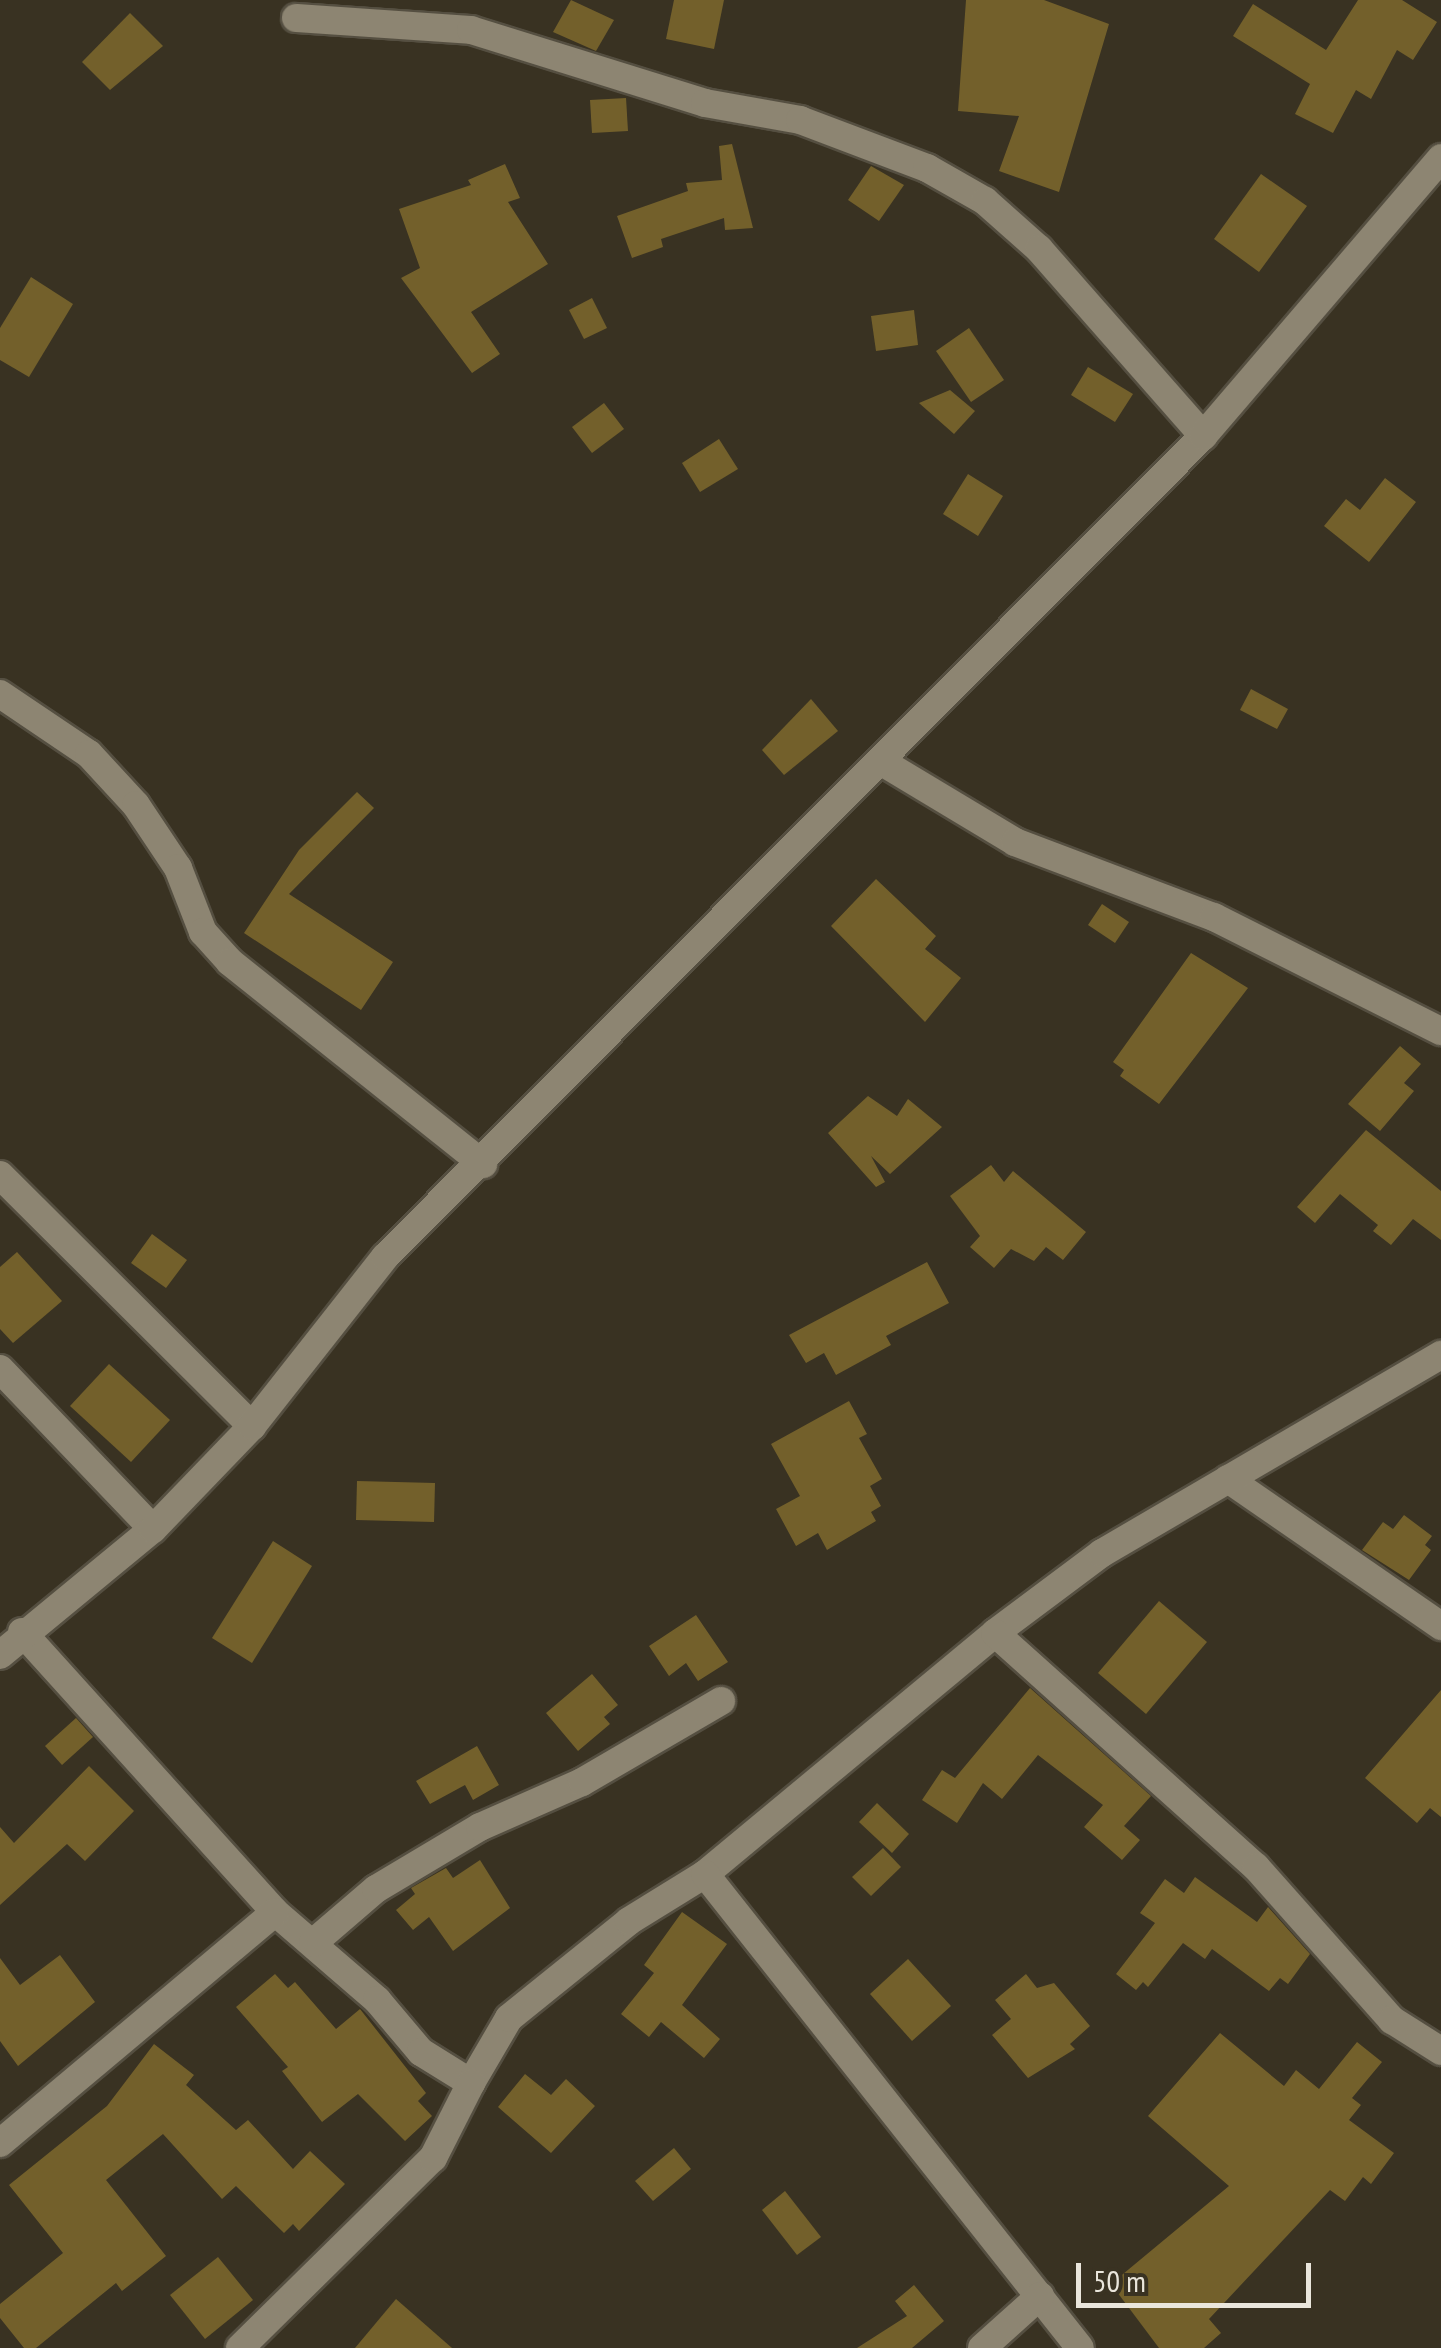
<!DOCTYPE html>
<style>
body{margin:0}
#map{position:relative;width:1441px;height:2348px;overflow:hidden;background:#393222;font-family:"PT Sans Narrow",sans-serif}
div>[style]{position:absolute}
.building>*{inset:0;background:#73602b}
.roads{filter:drop-shadow(2px 0 #554f41) drop-shadow(-2px 0 #554f41) drop-shadow(0 2px #554f41) drop-shadow(0 -2px #554f41)}
.minor>*{height:28px;margin:-14px;padding:0 14px;transform-origin:14px;border-radius:14px;background:#8d8572}
span{translate:-50% -50%;white-space:nowrap;text-align:center;line-height:1.15;-webkit-text-stroke:8px #393222;paint-order:stroke}
.scale{position:absolute;left:1076px;top:2263px;width:235px;height:45px;box-sizing:border-box;border:5px solid #eae6dc;border-top:0;padding-left:12px;font-size:30px;line-height:35px;white-space:nowrap;color:#eae6dc;-webkit-text-stroke:8px #393222;paint-order:stroke}
</style>
<div id="map">
<div class="building">
<i style="clip-path:polygon(571px 0,614px 20px,596px 51px,553px 32px)"></i>
<i style="clip-path:polygon(674px 0,724px 0,714px 49px,666px 39px)"></i>
<i style="clip-path:polygon(966px 0,1044px 0,1109px 24px,1059px 192px,999px 171px,1019px 116px,958px 111px)"></i>
<i style="clip-path:polygon(1358px 0,1402px 0,1437px 22px,1413px 60px,1397px 50px,1371px 99px,1356px 90px,1333px 133px,1295px 114px,1310px 84px,1233px 36px,1253px 4px,1326px 50px)"></i>
<i style="clip-path:polygon(130px 13px,163px 46px,110px 90px,82px 62px)"></i>
<i style="clip-path:polygon(626px 98px,628px 131px,592px 133px,590px 100px)"></i>
<i style="clip-path:polygon(732px 144px,753px 228px,725px 230px,724px 218px,661px 239px,663px 247px,632px 258px,617px 216px,688px 191px,686px 183px,722px 180px,719px 146px)"></i>
<i style="clip-path:polygon(505px 164px,520px 198px,508px 202px,548px 264px,471px 312px,500px 354px,472px 373px,401px 278px,420px 268px,399px 209px,471px 185px,468px 180px)"></i>
<i style="clip-path:polygon(871px 166px,904px 185px,879px 221px,848px 200px)"></i>
<i style="clip-path:polygon(1261px 174px,1307px 206px,1259px 272px,1214px 239px)"></i>
<i style="clip-path:polygon(31px 277px,73px 304px,29px 377px,0 360px,0 328px)"></i>
<i style="clip-path:polygon(592px 298px,607px 328px,584px 339px,569px 310px)"></i>
<i style="clip-path:polygon(914px 310px,918px 345px,876px 351px,871px 316px)"></i>
<i style="clip-path:polygon(969px 328px,1004px 380px,971px 402px,936px 351px)"></i>
<i style="clip-path:polygon(1088px 367px,1133px 394px,1115px 422px,1071px 395px)"></i>
<i style="clip-path:polygon(950px 390px,975px 411px,954px 434px,919px 403px)"></i>
<i style="clip-path:polygon(604px 403px,624px 429px,592px 453px,572px 427px)"></i>
<i style="clip-path:polygon(719px 439px,738px 469px,700px 492px,682px 463px)"></i>
<i style="clip-path:polygon(968px 474px,1003px 496px,978px 536px,943px 514px)"></i>
<i style="clip-path:polygon(1385px 478px,1416px 502px,1369px 562px,1324px 526px,1346px 499px,1360px 510px)"></i>
<i style="clip-path:polygon(1251px 689px,1288px 709px,1277px 729px,1240px 710px)"></i>
<i style="clip-path:polygon(811px 699px,838px 731px,784px 775px,762px 750px)"></i>
<i style="clip-path:polygon(357px 792px,374px 808px,289px 894px,393px 962px,361px 1010px,244px 933px,299px 850px)"></i>
<i style="clip-path:polygon(876px 879px,936px 936px,925px 949px,961px 978px,925px 1022px,831px 926px)"></i>
<i style="clip-path:polygon(1102px 904px,1129px 922px,1115px 943px,1088px 925px)"></i>
<i style="clip-path:polygon(1191px 953px,1248px 988px,1159px 1104px,1120px 1076px,1124px 1070px,1113px 1062px)"></i>
<i style="clip-path:polygon(1400px 1046px,1421px 1064px,1404px 1083px,1414px 1091px,1380px 1131px,1348px 1104px)"></i>
<i style="clip-path:polygon(868px 1096px,897px 1116px,908px 1099px,942px 1127px,890px 1174px,871px 1156px,885px 1182px,876px 1187px,828px 1133px)"></i>
<i style="clip-path:polygon(1366px 1130px,1441px 1191px,1441px 1240px,1413px 1219px,1391px 1245px,1373px 1231px,1378px 1225px,1340px 1194px,1315px 1223px,1297px 1207px)"></i>
<i style="clip-path:polygon(991px 1165px,1004px 1182px,1013px 1171px,1086px 1232px,1063px 1260px,1046px 1247px,1034px 1261px,1011px 1249px,994px 1268px,970px 1247px,980px 1236px,950px 1196px)"></i>
<i style="clip-path:polygon(152px 1234px,187px 1260px,166px 1288px,131px 1263px)"></i>
<i style="clip-path:polygon(17px 1252px,62px 1301px,13px 1343px,0 1329px,0 1267px)"></i>
<i style="clip-path:polygon(927px 1262px,949px 1303px,886px 1336px,891px 1345px,836px 1375px,824px 1353px,806px 1363px,789px 1335px)"></i>
<i style="clip-path:polygon(109px 1364px,170px 1420px,131px 1462px,70px 1406px)"></i>
<i style="clip-path:polygon(849px 1401px,867px 1434px,859px 1438px,882px 1479px,870px 1486px,881px 1506px,871px 1512px,876px 1521px,827px 1550px,818px 1533px,796px 1546px,776px 1509px,800px 1496px,771px 1444px)"></i>
<i style="clip-path:polygon(357px 1481px,435px 1483px,434px 1522px,356px 1520px)"></i>
<i style="clip-path:polygon(1404px 1515px,1432px 1536px,1425px 1545px,1431px 1550px,1409px 1580px,1362px 1550px,1383px 1522px,1393px 1529px)"></i>
<i style="clip-path:polygon(273px 1541px,312px 1566px,252px 1663px,212px 1638px)"></i>
<i style="clip-path:polygon(1159px 1601px,1207px 1642px,1146px 1714px,1098px 1673px)"></i>
<i style="clip-path:polygon(696px 1615px,728px 1662px,698px 1681px,686px 1663px,669px 1676px,649px 1646px)"></i>
<i style="clip-path:polygon(592px 1674px,618px 1705px,604px 1717px,610px 1724px,578px 1751px,546px 1713px)"></i>
<i style="clip-path:polygon(1030px 1688px,1151px 1796px,1124px 1826px,1140px 1840px,1122px 1860px,1084px 1827px,1103px 1805px,1038px 1755px,1002px 1799px,983px 1783px,957px 1823px,922px 1800px,942px 1770px,955px 1778px)"></i>
<i style="clip-path:polygon(1441px 1690px,1441px 1817px,1430px 1808px,1417px 1823px,1365px 1778px)"></i>
<i style="clip-path:polygon(76px 1718px,93px 1737px,62px 1765px,45px 1746px)"></i>
<i style="clip-path:polygon(477px 1746px,499px 1785px,473px 1800px,465px 1785px,430px 1804px,416px 1781px)"></i>
<i style="clip-path:polygon(89px 1766px,134px 1811px,85px 1861px,67px 1844px,0 1905px,0 1827px,14px 1843px)"></i>
<i style="clip-path:polygon(877px 1803px,909px 1834px,892px 1853px,859px 1822px)"></i>
<i style="clip-path:polygon(883px 1848px,901px 1867px,871px 1896px,852px 1877px)"></i>
<i style="clip-path:polygon(480px 1860px,510px 1908px,453px 1951px,429px 1917px,413px 1930px,396px 1910px,415px 1894px,411px 1888px,446px 1868px,453px 1878px)"></i>
<i style="clip-path:polygon(1195px 1877px,1257px 1922px,1268px 1907px,1310px 1954px,1288px 1984px,1280px 1978px,1269px 1991px,1212px 1949px,1205px 1959px,1183px 1943px,1148px 1987px,1143px 1982px,1136px 1990px,1116px 1974px,1155px 1923px,1140px 1913px,1165px 1879px,1184px 1893px)"></i>
<i style="clip-path:polygon(682px 1912px,727px 1944px,682px 2005px,720px 2039px,704px 2058px,661px 2022px,649px 2037px,621px 2014px,654px 1973px,644px 1965px)"></i>
<i style="clip-path:polygon(60px 1955px,95px 2002px,18px 2066px,0 2041px,0 1958px,20px 1985px)"></i>
<i style="clip-path:polygon(908px 1959px,951px 2006px,912px 2041px,870px 1994px)"></i>
<i style="clip-path:polygon(275px 1974px,288px 1988px,295px 1982px,336px 2029px,360px 2009px,426px 2093px,418px 2101px,432px 2116px,405px 2141px,358px 2094px,322px 2122px,282px 2071px,288px 2067px,236px 2007px)"></i>
<i style="clip-path:polygon(1026px 1974px,1037px 1988px,1054px 1983px,1090px 2026px,1070px 2044px,1075px 2049px,1028px 2078px,992px 2035px,1011px 2019px,995px 2000px)"></i>
<i style="clip-path:polygon(1220px 2033px,1284px 2086px,1296px 2070px,1319px 2089px,1357px 2042px,1382px 2062px,1352px 2098px,1361px 2105px,1349px 2120px,1394px 2153px,1371px 2184px,1363px 2177px,1345px 2201px,1330px 2190px,1209px 2319px,1221px 2333px,1204px 2348px,1159px 2348px,1111px 2284px,1229px 2186px,1148px 2116px)"></i>
<i style="clip-path:polygon(154px 2044px,194px 2075px,186px 2085px,236px 2130px,248px 2120px,293px 2169px,310px 2151px,345px 2184px,299px 2231px,293px 2224px,284px 2233px,236px 2186px,222px 2199px,163px 2134px,106px 2180px,166px 2256px,122px 2291px,116px 2283px,36px 2348px,24px 2348px,0 2318px,0 2304px,63px 2253px,9px 2185px,107px 2106px)"></i>
<i style="clip-path:polygon(525px 2074px,551px 2095px,566px 2079px,595px 2106px,551px 2153px,498px 2107px)"></i>
<i style="clip-path:polygon(674px 2148px,691px 2169px,653px 2201px,635px 2181px)"></i>
<i style="clip-path:polygon(785px 2191px,821px 2237px,797px 2255px,762px 2210px)"></i>
<i style="clip-path:polygon(218px 2257px,253px 2300px,205px 2339px,170px 2295px)"></i>
<i style="clip-path:polygon(914px 2285px,944px 2321px,912px 2348px,857px 2348px,907px 2316px,895px 2301px)"></i>
<i style="clip-path:polygon(396px 2299px,452px 2348px,355px 2348px)"></i>
</div>
<div class="roads">
<div class="minor">
<i style="left:296px;top:18px;width:175px;rotate:3.9deg"></i>
<i style="left:471px;top:30px;width:245px;rotate:17.3deg"></i>
<i style="left:705px;top:103px;width:97px;rotate:10.1deg"></i>
<i style="left:800px;top:120px;width:136px;rotate:20.7deg"></i>
<i style="left:927px;top:168px;width:67px;rotate:29.6deg"></i>
<i style="left:985px;top:201px;width:72px;rotate:41.6deg"></i>
<i style="left:1039px;top:249px;width:249px;rotate:48.7deg"></i>
<i style="left:0;top:694px;width:107px;rotate:34deg"></i>
<i style="left:89px;top:754px;width:69px;rotate:47.3deg"></i>
<i style="left:136px;top:805px;width:76px;rotate:56.3deg"></i>
<i style="left:178px;top:868px;width:69px;rotate:68.7deg"></i>
<i style="left:203px;top:932px;width:40px;rotate:48deg"></i>
<i style="left:230px;top:962px;width:324px;rotate:38.6deg"></i>
<i style="left:882px;top:762px;width:155px;rotate:31deg"></i>
<i style="left:1015px;top:842px;width:213px;rotate:20.7deg"></i>
<i style="left:1214px;top:917px;width:254px;rotate:26.7deg"></i>
<i style="left:0;top:1175px;width:356px;rotate:44.9deg"></i>
<i style="left:0;top:1369px;width:221px;rotate:46.3deg"></i>
<i style="left:1228px;top:1479px;width:259px;rotate:34.6deg"></i>
<i style="left:22px;top:1632px;width:377px;rotate:47.9deg"></i>
<i style="left:275px;top:1912px;width:135px;rotate:40.8deg"></i>
<i style="left:377px;top:2000px;width:68px;rotate:49.8deg"></i>
<i style="left:421px;top:2052px;width:59px;rotate:31.8deg"></i>
<i style="left:471px;top:2083px;width:75px;rotate:-59.7deg"></i>
<i style="left:509px;top:2018px;width:154px;rotate:-38.9deg"></i>
<i style="left:629px;top:1921px;width:89px;rotate:-31.7deg"></i>
<i style="left:705px;top:1874px;width:377px;rotate:-39.7deg"></i>
<i style="left:995px;top:1633px;width:134px;rotate:-36.8deg"></i>
<i style="left:1102px;top:1553px;width:393px;rotate:-30.3deg"></i>
<i style="left:995px;top:1633px;width:351px;rotate:41.9deg"></i>
<i style="left:1256px;top:1867px;width:205px;rotate:48.4deg"></i>
<i style="left:1392px;top:2020px;width:58px;rotate:32.3deg"></i>
<i style="left:0;top:1655px;width:198px;rotate:-39.5deg"></i>
<i style="left:153px;top:1529px;width:143px;rotate:-46.1deg"></i>
<i style="left:252px;top:1426px;width:215px;rotate:-51.8deg"></i>
<i style="left:385px;top:1257px;width:1159px;rotate:-45.1deg"></i>
<i style="left:1203px;top:436px;width:366px;rotate:-49.4deg"></i>
<i style="left:705px;top:1874px;width:604px;rotate:51.65deg"></i>
<i style="left:313px;top:1943px;width:83px;rotate:-40.6deg"></i>
<i style="left:376px;top:1889px;width:121px;rotate:-30.8deg"></i>
<i style="left:480px;top:1827px;width:111px;rotate:-23.8deg"></i>
<i style="left:582px;top:1782px;width:161px;rotate:-30.2deg"></i>
<i style="left:0;top:2143px;width:359px;rotate:-40deg"></i>
<i style="left:240px;top:2348px;width:271px;rotate:-44.6deg"></i>
<i style="left:433px;top:2158px;width:84px;rotate:-63.1deg"></i>
<i style="left:982px;top:2348px;width:78px;rotate:-41.9deg"></i>
</div>
</div>
<div class="scale">50 m</div>
</div>
